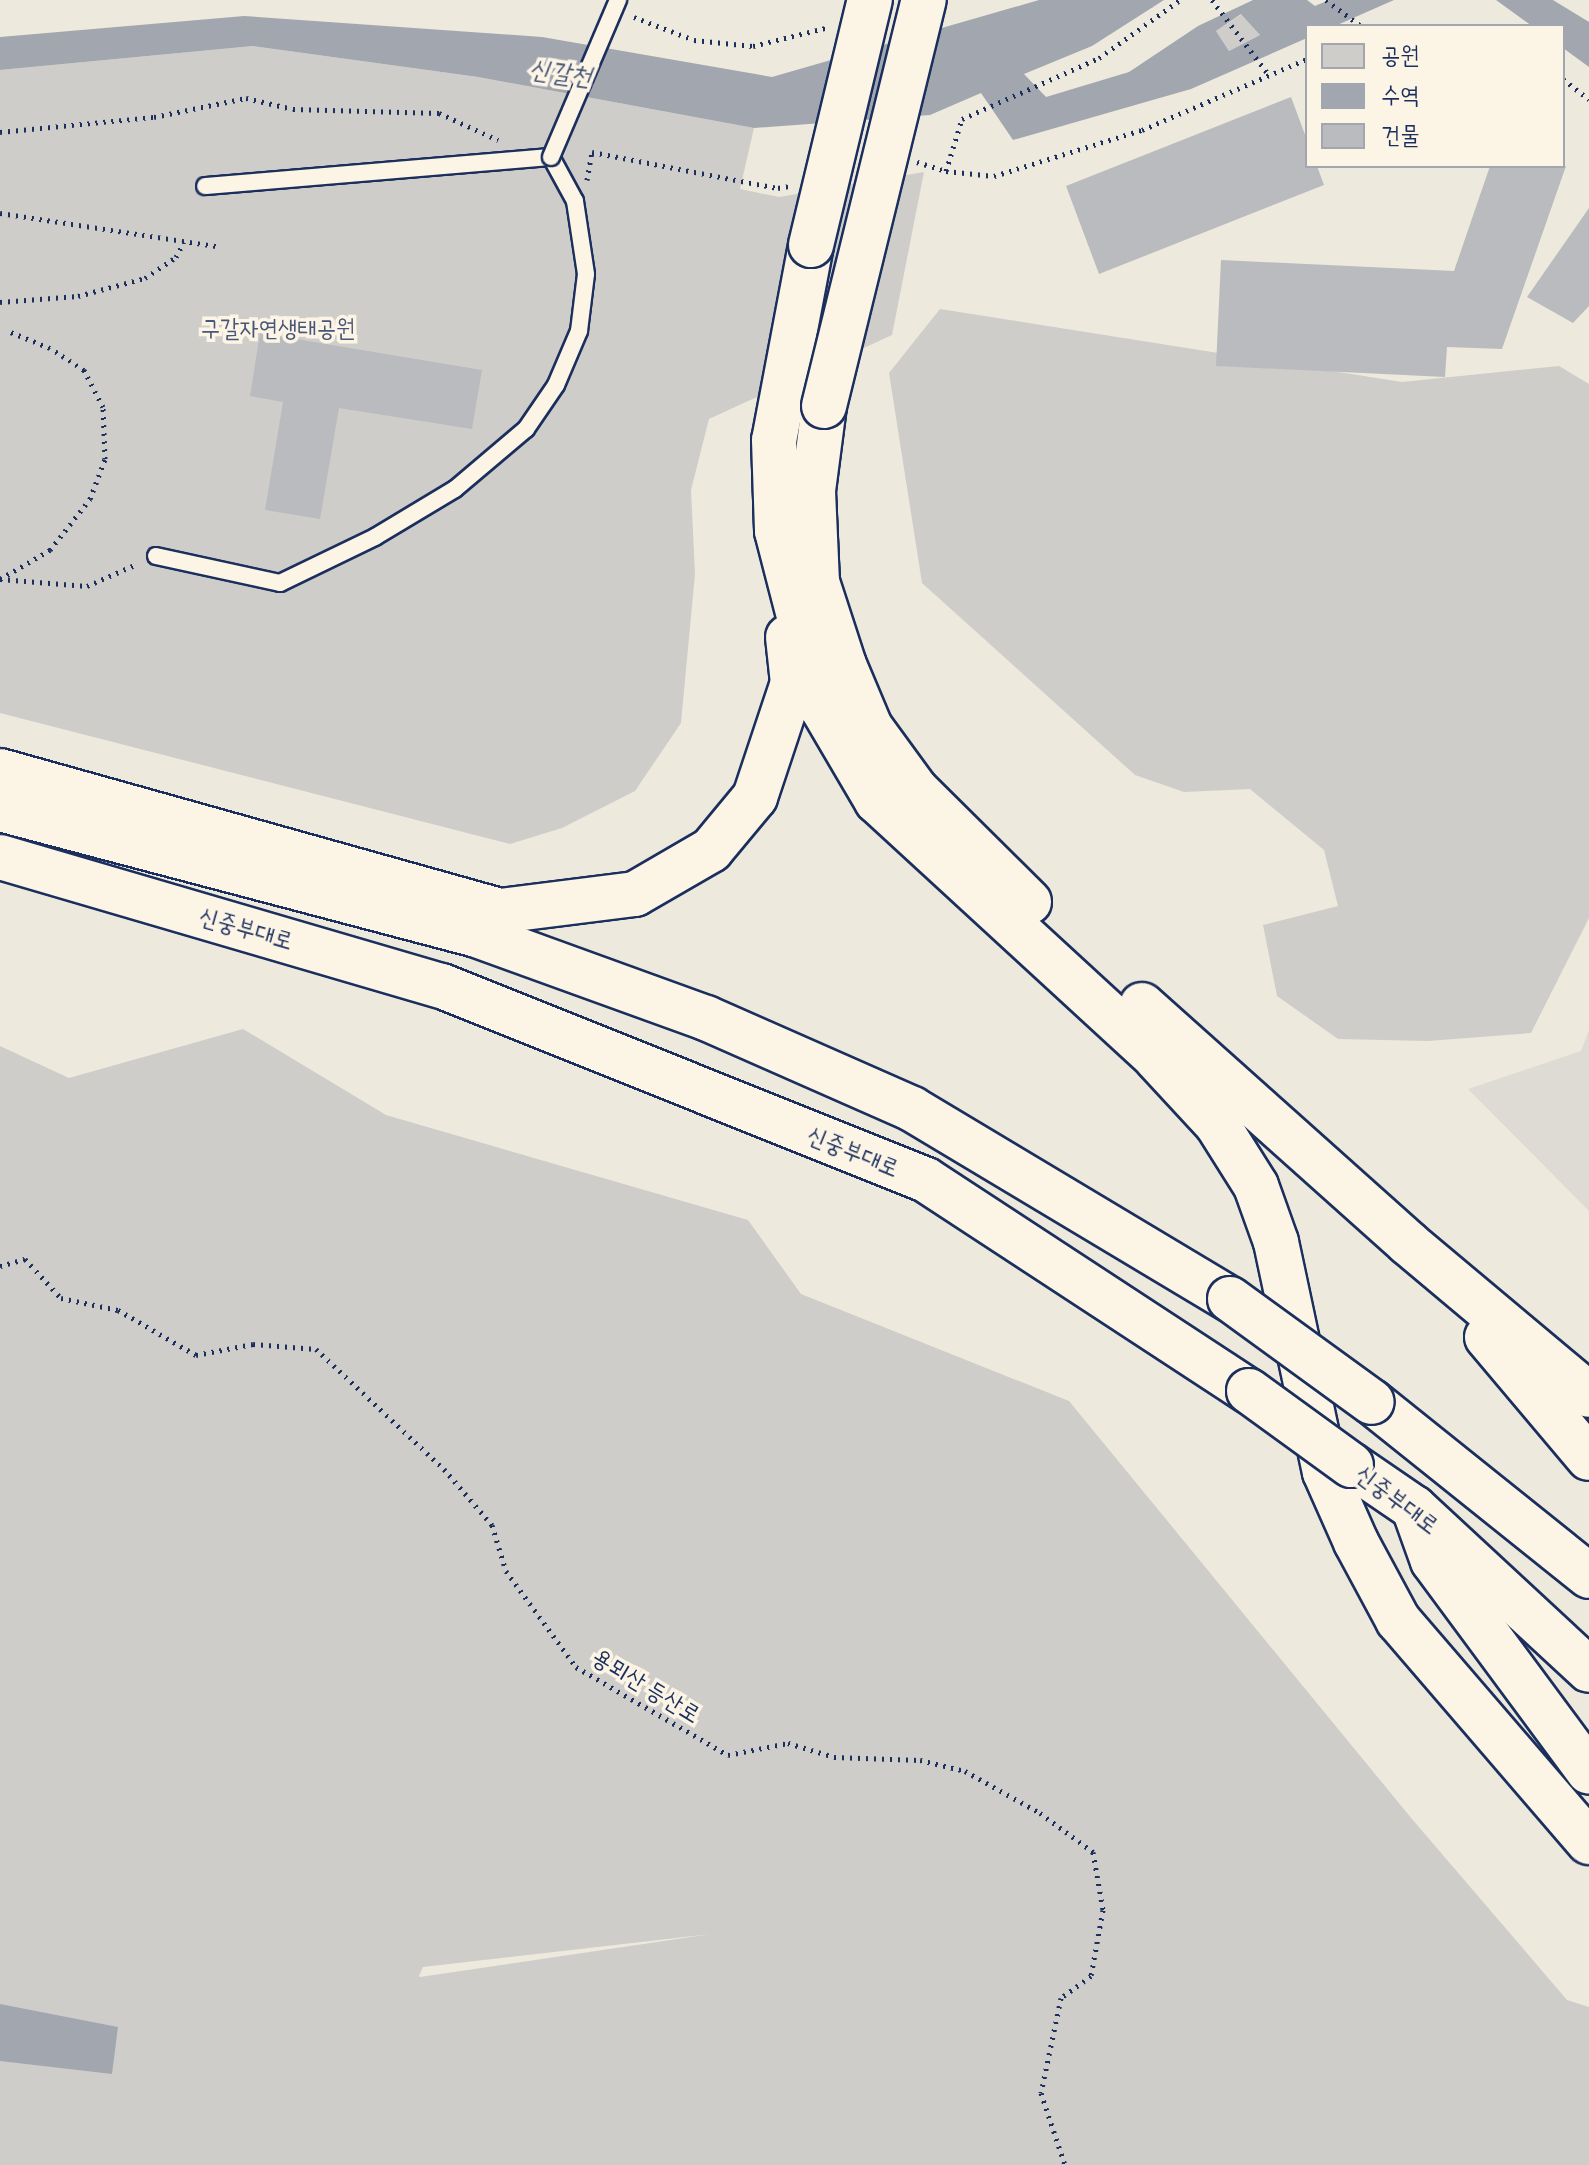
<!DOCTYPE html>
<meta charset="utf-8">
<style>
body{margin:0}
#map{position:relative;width:1589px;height:2165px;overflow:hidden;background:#eee9dd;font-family:Pangolin,"Poor Story",sans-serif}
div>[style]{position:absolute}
.built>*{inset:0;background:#dedbd4}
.green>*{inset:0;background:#cfcdca}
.water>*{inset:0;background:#a2a7af}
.building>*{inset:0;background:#babbbe}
.path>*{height:5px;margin-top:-2.5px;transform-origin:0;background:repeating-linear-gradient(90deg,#1b2f5e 0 2px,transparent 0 8px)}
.roads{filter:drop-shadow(2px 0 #1b2f5e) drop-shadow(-2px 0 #1b2f5e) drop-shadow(0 2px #1b2f5e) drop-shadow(0 -2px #1b2f5e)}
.service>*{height:16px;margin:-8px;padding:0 8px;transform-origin:8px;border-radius:8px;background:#fcf5e5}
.trunk>*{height:44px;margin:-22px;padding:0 22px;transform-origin:22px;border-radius:22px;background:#fcf5e5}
.bridges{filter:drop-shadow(2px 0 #1b2f5e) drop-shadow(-2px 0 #1b2f5e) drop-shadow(0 2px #1b2f5e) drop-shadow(0 -2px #1b2f5e)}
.service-bridge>*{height:16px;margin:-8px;padding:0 8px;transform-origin:8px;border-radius:8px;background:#fcf5e5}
.trunk-bridge>*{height:44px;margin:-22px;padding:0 22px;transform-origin:22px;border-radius:22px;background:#fcf5e5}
span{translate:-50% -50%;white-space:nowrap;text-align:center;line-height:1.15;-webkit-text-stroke:7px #fcf5e5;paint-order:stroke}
.park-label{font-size:24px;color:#485679}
.street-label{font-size:24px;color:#1b2f5e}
.water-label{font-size:26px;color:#445376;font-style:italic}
.legend{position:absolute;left:1305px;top:24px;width:260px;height:144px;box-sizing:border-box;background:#fcf5e5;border:2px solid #a2a6af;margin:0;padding:10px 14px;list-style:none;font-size:24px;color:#1b2f5e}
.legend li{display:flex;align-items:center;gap:16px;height:40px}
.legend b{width:40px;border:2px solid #a2a6af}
</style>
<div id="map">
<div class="built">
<i style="clip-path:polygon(1589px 1030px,1589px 1211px,1468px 1089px,1581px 1051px)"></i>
</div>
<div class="green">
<i style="clip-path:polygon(1242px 14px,1260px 35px,1229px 51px,1216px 31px)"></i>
<i style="clip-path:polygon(253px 46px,478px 77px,754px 128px,740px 189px,779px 197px,924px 172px,892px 335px,709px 419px,691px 490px,695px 574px,681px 723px,635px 791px,562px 828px,510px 844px,0 713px,0 70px)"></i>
<i style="clip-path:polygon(940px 309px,1402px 382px,1559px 366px,1589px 384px,1589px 918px,1531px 1033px,1428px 1041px,1338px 1039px,1277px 996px,1263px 925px,1338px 906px,1324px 850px,1250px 789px,1184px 792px,1135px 775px,922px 583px,889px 373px)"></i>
<i style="clip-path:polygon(evenodd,243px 1029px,386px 1115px,748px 1220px,801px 1294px,1069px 1401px,1412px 1819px,1567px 2000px,1589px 2007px,1589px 2165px,0 2165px,0 1046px,69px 1078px,243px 1029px,711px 1934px,420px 1977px,419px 1976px,423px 1967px,711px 1934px)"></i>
</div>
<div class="water">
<i style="clip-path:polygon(evenodd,1039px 0,1164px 0,1092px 46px,1024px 74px,1046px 97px,1129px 72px,1198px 26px,1253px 0,1307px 0,1315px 6px,1329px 0,1394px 0,1335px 26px,1307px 26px,1307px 38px,1191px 89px,1013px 140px,981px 93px,930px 115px,754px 128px,478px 77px,253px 46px,0 70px,0 37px,244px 16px,542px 37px,772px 77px,1039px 0,1241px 14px,1260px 35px,1229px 51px,1216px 31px,1241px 14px)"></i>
<i style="clip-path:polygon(1496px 0,1553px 0,1589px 22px,1589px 67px,1563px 48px,1563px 26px,1532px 26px)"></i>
<i style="clip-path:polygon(0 2004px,118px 2027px,112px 2074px,0 2061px)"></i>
</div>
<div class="building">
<i style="clip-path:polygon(1291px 97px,1307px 140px,1307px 166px,1317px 166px,1324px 185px,1099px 274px,1066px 186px)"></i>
<i style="clip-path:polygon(1490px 166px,1566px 166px,1502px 349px,1447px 347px,1445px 377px,1216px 366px,1221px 260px,1454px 271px)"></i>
<i style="clip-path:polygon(1589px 208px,1589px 306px,1573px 323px,1527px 297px)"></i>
<i style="clip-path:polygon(260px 333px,482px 370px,472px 429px,339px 408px,320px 519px,265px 510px,283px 402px,250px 396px)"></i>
</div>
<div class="path">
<i style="left:1212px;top:0;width:94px;rotate:52.8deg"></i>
<i style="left:1326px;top:0;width:44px;rotate:36.6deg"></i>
<i style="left:634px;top:17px;width:64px;rotate:21deg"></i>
<i style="left:694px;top:40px;width:59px;rotate:5.8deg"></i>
<i style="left:753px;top:46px;width:78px;rotate:-14deg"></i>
<i style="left:1563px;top:79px;width:33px;rotate:38deg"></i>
<i style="left:0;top:132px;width:155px;rotate:-5.6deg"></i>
<i style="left:154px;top:117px;width:94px;rotate:-11.7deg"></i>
<i style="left:246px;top:98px;width:48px;rotate:13.2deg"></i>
<i style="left:293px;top:109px;width:146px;rotate:1.6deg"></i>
<i style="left:439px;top:113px;width:65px;rotate:24.6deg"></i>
<i style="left:917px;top:162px;width:30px;rotate:17deg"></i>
<i style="left:946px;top:171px;width:54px;rotate:-72.9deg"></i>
<i style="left:962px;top:119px;width:150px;rotate:-24deg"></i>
<i style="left:1099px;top:58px;width:100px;rotate:-35.6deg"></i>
<i style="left:946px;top:171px;width:48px;rotate:5.9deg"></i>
<i style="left:994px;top:176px;width:155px;rotate:-17.3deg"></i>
<i style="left:1142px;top:130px;width:180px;rotate:-23.3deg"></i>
<i style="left:587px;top:180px;width:28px;rotate:-80deg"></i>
<i style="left:592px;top:152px;width:189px;rotate:11deg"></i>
<i style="left:778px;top:188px;width:11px;rotate:-10deg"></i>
<i style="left:0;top:213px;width:219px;rotate:8.7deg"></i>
<i style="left:0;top:302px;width:78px;rotate:-4.4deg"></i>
<i style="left:78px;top:296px;width:69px;rotate:-15deg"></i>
<i style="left:145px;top:278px;width:37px;rotate:-34deg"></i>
<i style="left:176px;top:257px;width:17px;rotate:-62deg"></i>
<i style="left:0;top:579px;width:58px;rotate:-30.1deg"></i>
<i style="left:50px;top:550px;width:65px;rotate:-51.9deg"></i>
<i style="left:90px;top:499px;width:43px;rotate:-69.4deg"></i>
<i style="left:105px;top:459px;width:52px;rotate:-92.2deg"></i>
<i style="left:103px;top:407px;width:42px;rotate:-117.2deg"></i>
<i style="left:84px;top:370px;width:40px;rotate:-147.1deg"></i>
<i style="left:50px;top:348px;width:45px;rotate:-158deg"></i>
<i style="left:0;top:579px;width:87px;rotate:4.6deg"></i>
<i style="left:87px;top:586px;width:55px;rotate:-23.7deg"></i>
<i style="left:0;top:1266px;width:26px;rotate:-16deg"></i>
<i style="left:25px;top:1259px;width:53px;rotate:47.3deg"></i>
<i style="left:61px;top:1298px;width:58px;rotate:11.9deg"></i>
<i style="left:118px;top:1310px;width:90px;rotate:30deg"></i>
<i style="left:196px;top:1355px;width:58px;rotate:-10.9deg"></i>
<i style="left:253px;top:1344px;width:63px;rotate:4.5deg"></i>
<i style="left:316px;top:1349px;width:175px;rotate:43.2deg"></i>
<i style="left:444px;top:1469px;width:74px;rotate:49.4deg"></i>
<i style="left:492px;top:1525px;width:48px;rotate:73.1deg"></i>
<i style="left:506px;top:1571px;width:119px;rotate:53.9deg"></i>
<i style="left:576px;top:1667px;width:176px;rotate:30.1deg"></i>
<i style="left:728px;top:1755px;width:61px;rotate:-11.3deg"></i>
<i style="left:788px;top:1743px;width:48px;rotate:16.9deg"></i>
<i style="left:834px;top:1757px;width:86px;rotate:2deg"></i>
<i style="left:920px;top:1760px;width:46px;rotate:13.7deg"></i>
<i style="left:965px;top:1771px;width:86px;rotate:29.2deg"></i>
<i style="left:1040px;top:1813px;width:66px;rotate:36.3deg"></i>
<i style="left:1093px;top:1852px;width:59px;rotate:80.2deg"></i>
<i style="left:1103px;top:1910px;width:67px;rotate:100.3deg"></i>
<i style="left:1091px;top:1976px;width:37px;rotate:144deg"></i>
<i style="left:1061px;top:1998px;width:97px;rotate:101.9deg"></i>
<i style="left:1041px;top:2093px;width:76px;rotate:71.6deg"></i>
</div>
<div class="roads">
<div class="service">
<i style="left:156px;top:556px;width:127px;rotate:12.3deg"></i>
<i style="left:280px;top:583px;width:106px;rotate:-25.8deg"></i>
<i style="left:375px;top:537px;width:93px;rotate:-31deg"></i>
<i style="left:455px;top:489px;width:93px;rotate:-40.2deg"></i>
<i style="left:526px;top:429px;width:53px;rotate:-55.7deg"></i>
<i style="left:556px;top:385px;width:59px;rotate:-66.9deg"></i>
<i style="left:579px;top:331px;width:57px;rotate:-83deg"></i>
<i style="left:586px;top:274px;width:74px;rotate:-98.6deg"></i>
<i style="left:575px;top:201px;width:50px;rotate:-118.6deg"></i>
<i style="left:551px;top:157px;width:347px;rotate:175.2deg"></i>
</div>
<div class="trunk">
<i style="left:811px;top:245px;width:198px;rotate:100.7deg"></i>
<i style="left:774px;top:440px;width:91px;rotate:88.1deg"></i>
<i style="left:777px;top:531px;width:184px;rotate:75.5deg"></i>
<i style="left:823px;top:709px;width:107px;rotate:59.6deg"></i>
<i style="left:877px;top:801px;width:379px;rotate:42.6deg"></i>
<i style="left:1156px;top:1058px;width:90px;rotate:47.3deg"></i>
<i style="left:1217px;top:1124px;width:73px;rotate:57.8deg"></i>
<i style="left:1256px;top:1186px;width:59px;rotate:70.3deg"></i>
<i style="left:1276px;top:1242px;width:235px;rotate:78deg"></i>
<i style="left:1325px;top:1472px;width:77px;rotate:66.1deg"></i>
<i style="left:1356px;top:1542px;width:89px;rotate:61.7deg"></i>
<i style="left:1398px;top:1620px;width:293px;rotate:49.3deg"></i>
<i style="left:824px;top:406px;width:86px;rotate:97.4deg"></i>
<i style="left:813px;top:491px;width:91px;rotate:87.5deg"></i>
<i style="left:817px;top:582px;width:87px;rotate:72deg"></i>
<i style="left:844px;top:665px;width:67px;rotate:67.2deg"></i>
<i style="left:870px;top:727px;width:78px;rotate:53.9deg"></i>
<i style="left:916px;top:790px;width:159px;rotate:44.7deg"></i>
<i style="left:0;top:771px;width:519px;rotate:15.64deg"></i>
<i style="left:500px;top:911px;width:136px;rotate:-7.2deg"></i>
<i style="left:635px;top:894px;width:88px;rotate:-30.1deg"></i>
<i style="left:711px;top:850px;width:69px;rotate:-50.3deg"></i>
<i style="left:755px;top:797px;width:120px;rotate:-71.6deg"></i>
<i style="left:793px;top:683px;width:46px;rotate:-96.2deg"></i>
<i style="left:0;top:809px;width:490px;rotate:14.8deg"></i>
<i style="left:474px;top:934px;width:247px;rotate:19.9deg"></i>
<i style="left:706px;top:1018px;width:225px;rotate:23.8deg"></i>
<i style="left:912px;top:1109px;width:370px;rotate:30.9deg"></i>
<i style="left:0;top:857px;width:460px;rotate:16.3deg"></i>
<i style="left:442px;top:986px;width:521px;rotate:21.84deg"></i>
<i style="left:926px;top:1180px;width:386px;rotate:33.2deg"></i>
<i style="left:1142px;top:1005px;width:357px;rotate:41.8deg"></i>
<i style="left:1408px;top:1243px;width:236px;rotate:40deg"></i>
<i style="left:1487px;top:1337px;width:158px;rotate:49.9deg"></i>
<i style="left:1372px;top:1402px;width:278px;rotate:38.7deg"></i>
<i style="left:1351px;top:1465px;width:76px;rotate:34.3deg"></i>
<i style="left:1414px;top:1508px;width:238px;rotate:42.8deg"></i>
<i style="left:1414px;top:1508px;width:56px;rotate:70.3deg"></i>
<i style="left:1433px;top:1561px;width:262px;rotate:53.5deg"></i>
</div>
</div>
<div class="bridges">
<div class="service-bridge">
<i style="left:551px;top:157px;width:171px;rotate:-66.9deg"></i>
</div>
<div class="trunk-bridge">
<i style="left:811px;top:245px;width:252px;rotate:-76.5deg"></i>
<i style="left:824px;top:406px;width:418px;rotate:-76.2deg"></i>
<i style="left:1230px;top:1299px;width:175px;rotate:36deg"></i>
<i style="left:1249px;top:1391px;width:126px;rotate:36deg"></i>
</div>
</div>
<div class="park-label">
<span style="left:278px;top:329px">구갈자연생태공원</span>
</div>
<div class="street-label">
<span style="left:246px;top:929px;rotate:16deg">신중부대로</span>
<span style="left:853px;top:1152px;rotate:22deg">신중부대로</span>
<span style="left:1397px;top:1500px;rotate:37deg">신중부대로</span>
<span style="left:646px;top:1686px;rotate:31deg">용뫼산 등산로</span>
</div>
<div class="water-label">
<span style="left:560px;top:74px;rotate:8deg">신갈천</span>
</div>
<ul class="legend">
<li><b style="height:22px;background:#cfcdca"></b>공원</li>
<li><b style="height:22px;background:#a2a7af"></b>수역</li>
<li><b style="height:22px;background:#babbbe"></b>건물</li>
</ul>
</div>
